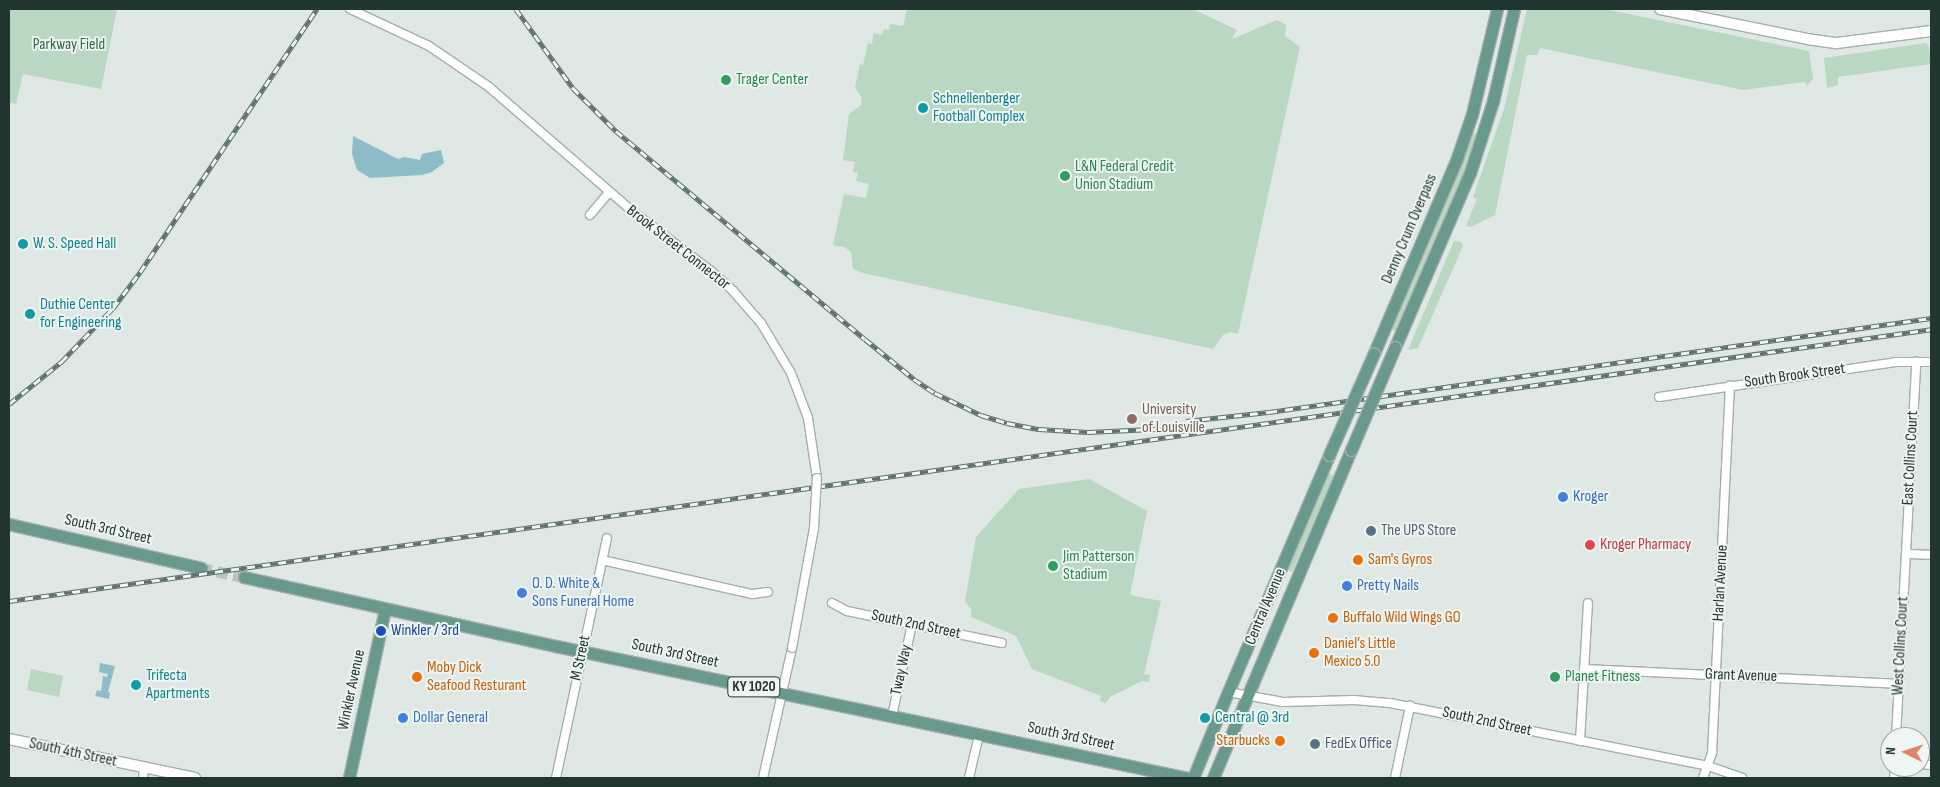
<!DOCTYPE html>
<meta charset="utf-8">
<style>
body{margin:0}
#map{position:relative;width:1940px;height:787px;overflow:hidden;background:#dfe8e4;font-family:"Sofia Sans Condensed",sans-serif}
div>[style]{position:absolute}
.green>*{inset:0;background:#bad7c2}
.water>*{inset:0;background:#8dbec7}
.primary-tunnel>*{height:11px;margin-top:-5.5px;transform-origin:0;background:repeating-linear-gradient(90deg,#b9c4c0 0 11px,transparent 0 16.5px)}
.roads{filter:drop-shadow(1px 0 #a3afab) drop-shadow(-1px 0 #a3afab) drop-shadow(0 1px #a3afab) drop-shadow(0 -1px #a3afab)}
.street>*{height:8px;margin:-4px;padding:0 4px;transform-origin:4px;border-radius:4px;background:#fff}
.secondary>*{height:10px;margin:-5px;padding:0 5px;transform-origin:5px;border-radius:5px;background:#fff}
.primary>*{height:11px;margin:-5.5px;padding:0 5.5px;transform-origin:5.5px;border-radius:5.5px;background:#69988c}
.rail>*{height:4.5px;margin-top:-2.25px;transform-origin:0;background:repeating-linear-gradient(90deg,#eff5f2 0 8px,#5d726c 0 16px);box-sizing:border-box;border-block:1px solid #5d726c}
.bridges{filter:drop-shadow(1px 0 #a3afab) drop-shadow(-1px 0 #a3afab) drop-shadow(0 1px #a3afab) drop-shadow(0 -1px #a3afab)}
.street-bridge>*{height:8px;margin:-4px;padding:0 4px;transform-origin:4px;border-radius:4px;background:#fff}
.primary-bridge>*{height:11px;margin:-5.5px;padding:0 5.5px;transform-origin:5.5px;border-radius:5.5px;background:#69988c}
.dots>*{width:14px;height:14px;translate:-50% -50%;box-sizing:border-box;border:2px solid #eff5f2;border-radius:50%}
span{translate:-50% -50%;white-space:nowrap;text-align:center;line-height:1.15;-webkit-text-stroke:4px #eff5f2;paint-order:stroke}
.shield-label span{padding:1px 4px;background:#eff5f2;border:1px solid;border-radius:4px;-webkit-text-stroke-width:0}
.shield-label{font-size:15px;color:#223631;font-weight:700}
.park-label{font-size:16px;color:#326747}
.leisure-label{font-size:16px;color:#27864d}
.left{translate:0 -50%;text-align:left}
.culture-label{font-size:16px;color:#0d838f}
.street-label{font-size:16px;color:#223631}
.education-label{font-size:16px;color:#785e54}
.shop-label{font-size:16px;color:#366cbe}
.service-label{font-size:16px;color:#4e5e75}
.health-label{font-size:16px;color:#be3a42}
.food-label{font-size:16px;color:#c56008}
.right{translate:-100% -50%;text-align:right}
.transit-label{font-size:16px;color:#164399}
.frame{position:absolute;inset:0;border:10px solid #223631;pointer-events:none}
.north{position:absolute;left:1880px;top:727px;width:50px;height:50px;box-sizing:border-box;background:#eff5f2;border:1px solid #9da9a5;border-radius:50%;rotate:274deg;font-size:14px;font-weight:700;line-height:20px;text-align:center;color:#223631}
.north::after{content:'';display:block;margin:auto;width:18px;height:22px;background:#df8466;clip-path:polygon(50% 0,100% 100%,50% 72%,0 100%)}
</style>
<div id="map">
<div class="green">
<i style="clip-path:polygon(9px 9px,117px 9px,101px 89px,23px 74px,16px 104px,9px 102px)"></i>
<i style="clip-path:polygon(907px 9px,1193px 9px,1237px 30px,1232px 39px,1277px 20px,1286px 25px,1285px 36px,1300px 47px,1238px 334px,1230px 332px,1223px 335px,1213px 349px,863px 273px,853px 269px,851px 252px,844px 247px,833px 245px,844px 194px,866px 198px,869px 184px,856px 181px,858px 173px,853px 172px,855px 162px,843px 160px,849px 114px,861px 105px,862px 98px,855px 88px,860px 64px,863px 65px,868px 43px,872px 44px,874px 33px,882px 35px,884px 29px,889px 30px,890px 24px,903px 26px)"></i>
<i style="clip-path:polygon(1527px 9px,1604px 9px,1809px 51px,1813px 79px,1807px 86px,1805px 82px,1743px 90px,1540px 48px,1537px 55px,1527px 55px,1495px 215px,1471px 227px,1466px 226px,1477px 199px,1473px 197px,1504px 109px)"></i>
<i style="clip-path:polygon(1926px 43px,1929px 47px,1931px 64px,1838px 77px,1838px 85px,1827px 88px,1824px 58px)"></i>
<i style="clip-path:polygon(1473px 133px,1478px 135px,1468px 164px,1396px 332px,1391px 329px,1452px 189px)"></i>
<i style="clip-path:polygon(1454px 241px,1461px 242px,1463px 246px,1418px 348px,1408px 350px)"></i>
<i style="clip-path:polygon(1328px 473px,1334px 476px,1292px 572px,1287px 570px)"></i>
<i style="clip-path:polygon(1089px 479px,1147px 511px,1130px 595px,1161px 601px,1144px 674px,1150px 675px,1149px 682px,1142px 681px,1110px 697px,1106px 703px,1100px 701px,1101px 696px,1032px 669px,1016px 636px,971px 617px,971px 609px,965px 601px,976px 537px,1019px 489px)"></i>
<i style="clip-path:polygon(31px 669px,63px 676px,59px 697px,27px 690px)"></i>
</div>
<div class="water">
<i style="clip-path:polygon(353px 136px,398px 159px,404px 157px,420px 160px,422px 154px,441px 150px,444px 163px,432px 172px,422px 175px,370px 178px,357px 170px,352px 154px)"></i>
<i style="clip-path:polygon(100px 663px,115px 666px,108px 692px,110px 693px,109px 699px,95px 696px,97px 690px,101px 691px,103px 676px,107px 677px,108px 674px,99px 672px)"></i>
</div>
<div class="primary-tunnel">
<i style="left:201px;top:568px;width:44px;rotate:11.8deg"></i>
</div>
<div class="roads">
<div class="street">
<i style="left:350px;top:9px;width:87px;rotate:25.1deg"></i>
<i style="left:429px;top:46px;width:73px;rotate:34.3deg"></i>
<i style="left:489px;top:87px;width:189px;rotate:40.9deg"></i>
<i style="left:632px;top:211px;width:99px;rotate:37.2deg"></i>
<i style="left:711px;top:271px;width:30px;rotate:42deg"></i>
<i style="left:733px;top:291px;width:43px;rotate:48.8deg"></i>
<i style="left:761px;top:323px;width:58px;rotate:59deg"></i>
<i style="left:791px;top:373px;width:48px;rotate:69.3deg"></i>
<i style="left:808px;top:418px;width:61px;rotate:81.5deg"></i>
<i style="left:590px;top:215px;width:30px;rotate:-50deg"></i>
<i style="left:1659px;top:397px;width:239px;rotate:-8.4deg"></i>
<i style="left:1895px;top:362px;width:36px"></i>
<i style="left:1906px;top:554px;width:25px;rotate:2deg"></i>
<i style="left:602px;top:560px;width:154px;rotate:12.8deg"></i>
<i style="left:752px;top:594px;width:16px;rotate:-7deg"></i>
<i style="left:832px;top:603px;width:17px;rotate:28deg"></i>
<i style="left:847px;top:611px;width:158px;rotate:11.7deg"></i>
<i style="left:1584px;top:669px;width:314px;rotate:2.7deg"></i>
<i style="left:1228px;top:692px;width:56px;rotate:10.3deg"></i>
<i style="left:1283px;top:702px;width:71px;rotate:-1.6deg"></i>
<i style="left:1354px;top:700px;width:36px;rotate:5deg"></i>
<i style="left:1390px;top:703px;width:324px;rotate:11.2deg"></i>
<i style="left:1708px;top:766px;width:36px;rotate:19deg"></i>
<i style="left:892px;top:716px;width:94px;rotate:-77.7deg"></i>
<i style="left:1896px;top:737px;width:376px;rotate:-86.9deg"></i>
<i style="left:1580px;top:741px;width:138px;rotate:-86.7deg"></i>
<i style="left:1920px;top:764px;width:11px;rotate:5deg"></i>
<i style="left:143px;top:778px;width:10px;rotate:-84deg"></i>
<i style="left:556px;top:778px;width:245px;rotate:-78deg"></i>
<i style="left:763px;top:778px;width:133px;rotate:-77.4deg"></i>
<i style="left:969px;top:778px;width:44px;rotate:-76.9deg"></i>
<i style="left:1395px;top:778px;width:74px;rotate:-78.2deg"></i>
<i style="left:1703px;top:778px;width:27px;rotate:-70deg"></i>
<i style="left:1712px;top:753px;width:368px;rotate:-87.2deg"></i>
<i style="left:1894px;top:778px;width:11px;rotate:-85deg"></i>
</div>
<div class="secondary">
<i style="left:1660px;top:9px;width:150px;rotate:11.5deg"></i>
<i style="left:1807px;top:39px;width:30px;rotate:8deg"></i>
<i style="left:1837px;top:43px;width:95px;rotate:-7.3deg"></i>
<i style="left:9px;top:739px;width:190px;rotate:11.8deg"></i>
</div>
<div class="primary">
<i style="left:1395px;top:347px;width:189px;rotate:-66.7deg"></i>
<i style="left:1470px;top:173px;width:76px;rotate:-72.3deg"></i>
<i style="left:1493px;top:101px;width:94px;rotate:-77.1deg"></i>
<i style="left:1374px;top:353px;width:209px;rotate:-66.9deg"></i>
<i style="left:1456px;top:161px;width:50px;rotate:-71.2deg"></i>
<i style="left:1472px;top:114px;width:108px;rotate:-76.6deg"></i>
<i style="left:9px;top:524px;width:197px;rotate:12.9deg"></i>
<i style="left:244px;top:577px;width:320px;rotate:12.5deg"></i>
<i style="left:556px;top:646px;width:646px;rotate:11.8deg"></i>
<i style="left:349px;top:778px;width:173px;rotate:-78deg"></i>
<i style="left:1193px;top:778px;width:93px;rotate:-67.9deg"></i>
<i style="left:1228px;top:692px;width:258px;rotate:-66.9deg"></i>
<i style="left:1213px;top:778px;width:356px;rotate:-67.2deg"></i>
</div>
</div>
<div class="rail">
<i style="left:516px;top:9px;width:97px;rotate:54.2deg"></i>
<i style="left:573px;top:88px;width:61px;rotate:45deg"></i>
<i style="left:616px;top:131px;width:324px;rotate:39.9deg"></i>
<i style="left:865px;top:339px;width:63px;rotate:39.2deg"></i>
<i style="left:914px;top:379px;width:25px;rotate:34deg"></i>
<i style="left:935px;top:393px;width:51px;rotate:25.6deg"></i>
<i style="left:981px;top:415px;width:27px;rotate:17deg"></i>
<i style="left:1007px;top:423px;width:33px;rotate:11deg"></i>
<i style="left:1039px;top:429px;width:49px;rotate:3.5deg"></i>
<i style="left:1088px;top:432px;width:108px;rotate:-2.7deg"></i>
<i style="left:9px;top:404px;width:67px;rotate:-38.9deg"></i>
<i style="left:61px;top:362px;width:75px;rotate:-46.1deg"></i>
<i style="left:113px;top:308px;width:45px;rotate:-53.1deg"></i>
<i style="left:140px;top:272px;width:317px;rotate:-56.1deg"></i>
<i style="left:1186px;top:421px;width:83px;rotate:-6.2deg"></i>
<i style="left:1269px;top:412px;width:669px;rotate:-8.08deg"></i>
<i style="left:9px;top:601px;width:1941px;rotate:-8.05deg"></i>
</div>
<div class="bridges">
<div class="street-bridge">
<i style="left:792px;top:648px;width:122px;rotate:-79.6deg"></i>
<i style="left:814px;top:528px;width:50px;rotate:-86.6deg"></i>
</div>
<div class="primary-bridge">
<i style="left:1351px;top:450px;width:112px;rotate:-66.9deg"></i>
<i style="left:1329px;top:455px;width:111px;rotate:-66.2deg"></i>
</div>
</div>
<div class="dots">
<i style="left:726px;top:80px;background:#2e9e5b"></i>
<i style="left:923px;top:108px;background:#0f9aa8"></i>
<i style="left:1065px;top:176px;background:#2e9e5b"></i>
<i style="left:23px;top:244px;background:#0f9aa8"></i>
<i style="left:30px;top:314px;background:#0f9aa8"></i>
<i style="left:1132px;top:419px;background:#8d6e63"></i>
<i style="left:1563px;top:497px;background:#3f7fe0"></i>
<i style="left:1371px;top:531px;background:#5c6f8a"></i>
<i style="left:1590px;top:545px;background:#e0444e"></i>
<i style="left:1358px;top:560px;background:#e8710a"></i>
<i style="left:1053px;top:566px;background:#2e9e5b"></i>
<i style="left:1347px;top:586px;background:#3f7fe0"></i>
<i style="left:522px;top:593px;background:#3f7fe0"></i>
<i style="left:1333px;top:618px;background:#e8710a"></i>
<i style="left:381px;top:631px;background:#1a4fb4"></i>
<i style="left:1314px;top:653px;background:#e8710a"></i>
<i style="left:417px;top:677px;background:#e8710a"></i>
<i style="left:1555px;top:677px;background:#2e9e5b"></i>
<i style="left:136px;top:685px;background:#0f9aa8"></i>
<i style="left:403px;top:718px;background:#3f7fe0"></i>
<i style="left:1205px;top:718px;background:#0f9aa8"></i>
<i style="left:1280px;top:741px;background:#e8710a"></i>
<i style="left:1315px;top:744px;background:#5c6f8a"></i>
</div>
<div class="shield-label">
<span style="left:754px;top:687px">KY 1020</span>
</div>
<div class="park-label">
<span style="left:69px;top:45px">Parkway Field</span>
</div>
<div class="leisure-label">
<span class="left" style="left:736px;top:80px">Trager Center</span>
<span class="left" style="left:1075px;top:176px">L&amp;N Federal Credit<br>Union Stadium</span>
<span class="left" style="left:1063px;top:566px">Jim Patterson<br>Stadium</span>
<span class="left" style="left:1565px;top:677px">Planet Fitness</span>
</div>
<div class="culture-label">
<span class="left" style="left:933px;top:108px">Schnellenberger<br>Football Complex</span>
<span class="left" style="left:33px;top:244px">W. S. Speed Hall</span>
<span class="left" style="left:40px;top:314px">Duthie Center<br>for Engineering</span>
<span class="left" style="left:146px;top:685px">Trifecta<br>Apartments</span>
<span class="left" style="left:1215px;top:718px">Central @ 3rd</span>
</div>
<div class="street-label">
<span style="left:1410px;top:229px;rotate:-67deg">Denny Crum Overpass</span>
<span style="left:678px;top:248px;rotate:38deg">Brook Street Connector</span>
<span style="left:1795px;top:376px;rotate:-8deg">South Brook Street</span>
<span style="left:1911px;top:458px;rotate:-87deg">East Collins Court</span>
<span style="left:108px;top:530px;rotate:13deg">South 3rd Street</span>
<span style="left:1721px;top:583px;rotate:-87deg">Harlan Avenue</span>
<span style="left:1266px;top:607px;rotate:-67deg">Central Avenue</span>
<span style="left:916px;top:625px;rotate:12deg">South 2nd Street</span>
<span style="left:1901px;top:646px;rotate:-87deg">West Collins Court</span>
<span style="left:675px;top:654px;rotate:12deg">South 3rd Street</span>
<span style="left:581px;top:658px;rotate:-78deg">M Street</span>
<span style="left:902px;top:670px;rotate:-78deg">Tway Way</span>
<span style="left:1741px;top:676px;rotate:2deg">Grant Avenue</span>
<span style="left:352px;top:690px;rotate:-78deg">Winkler Avenue</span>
<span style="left:1487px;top:722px;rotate:12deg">South 2nd Street</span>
<span style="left:1071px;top:737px;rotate:12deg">South 3rd Street</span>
<span style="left:73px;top:753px;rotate:12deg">South 4th Street</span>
</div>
<div class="education-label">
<span class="left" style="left:1142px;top:419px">University<br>of Louisville</span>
</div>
<div class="shop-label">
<span class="left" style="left:1573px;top:497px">Kroger</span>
<span class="left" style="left:532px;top:593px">O. D. White &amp;<br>Sons Funeral Home</span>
<span class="left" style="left:1357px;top:586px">Pretty Nails</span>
<span class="left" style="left:413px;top:718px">Dollar General</span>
</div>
<div class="service-label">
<span class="left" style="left:1381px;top:531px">The UPS Store</span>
<span class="left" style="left:1325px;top:744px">FedEx Office</span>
</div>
<div class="health-label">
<span class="left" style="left:1600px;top:545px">Kroger Pharmacy</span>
</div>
<div class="food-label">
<span class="left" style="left:1368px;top:560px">Sam's Gyros</span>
<span class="left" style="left:1343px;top:618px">Buffalo Wild Wings GO</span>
<span class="left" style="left:1324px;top:653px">Daniel’s Little<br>Mexico 5.0</span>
<span class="left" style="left:427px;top:677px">Moby Dick<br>Seafood Resturant</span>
<span class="right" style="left:1270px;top:741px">Starbucks</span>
</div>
<div class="transit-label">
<span class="left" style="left:391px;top:631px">Winkler / 3rd</span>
</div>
<div class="frame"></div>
<div class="north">N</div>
</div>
